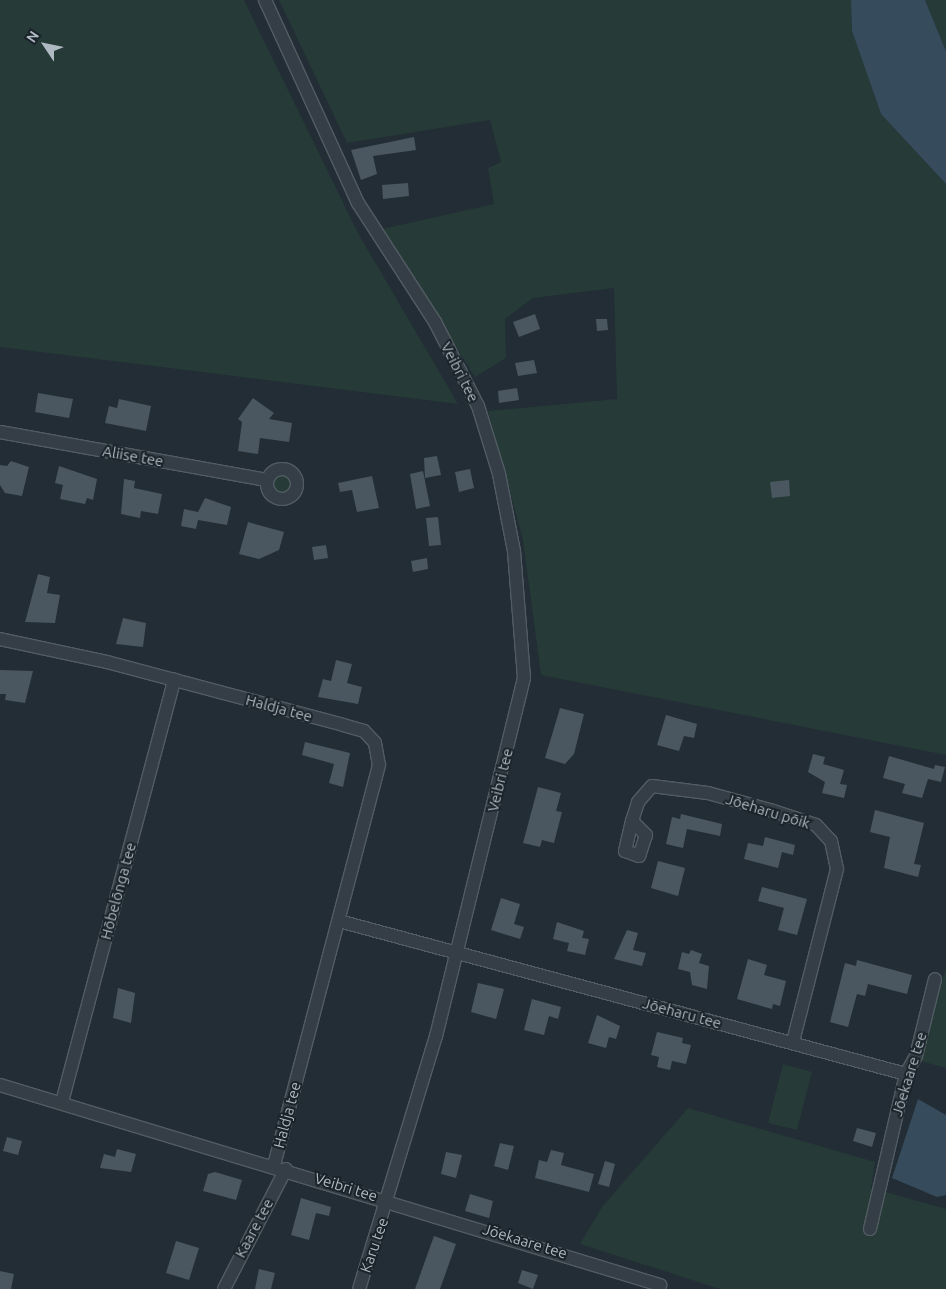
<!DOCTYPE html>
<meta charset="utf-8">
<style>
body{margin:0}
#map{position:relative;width:946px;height:1289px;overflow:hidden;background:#222d35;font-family:Ubuntu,sans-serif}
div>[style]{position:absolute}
.green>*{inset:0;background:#263a37}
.round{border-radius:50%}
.water>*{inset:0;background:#364b5b}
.building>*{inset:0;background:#4a5760}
.roads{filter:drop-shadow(1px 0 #525c63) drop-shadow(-1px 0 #525c63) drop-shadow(0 1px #525c63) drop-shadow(0 -1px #525c63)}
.minor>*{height:12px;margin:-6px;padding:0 6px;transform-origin:6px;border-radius:6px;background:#353e46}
.minor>.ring{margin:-6px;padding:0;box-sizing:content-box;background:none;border:12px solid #353e46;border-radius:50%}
span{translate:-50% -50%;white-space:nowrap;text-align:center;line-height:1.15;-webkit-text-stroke:4px #1a232a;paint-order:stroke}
.street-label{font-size:15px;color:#afb9c2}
.north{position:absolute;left:20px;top:20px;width:50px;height:50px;-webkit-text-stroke:4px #1a232a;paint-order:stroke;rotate:304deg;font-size:14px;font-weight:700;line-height:20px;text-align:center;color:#afb9c2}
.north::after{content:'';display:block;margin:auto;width:18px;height:22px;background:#afb9c2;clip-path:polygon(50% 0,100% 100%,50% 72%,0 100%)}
</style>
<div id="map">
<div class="green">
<i style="clip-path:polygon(0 0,244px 0,358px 233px,458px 404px,0 347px)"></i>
<i style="clip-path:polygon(279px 0,851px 0,852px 31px,881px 114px,946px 184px,946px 755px,541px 675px,523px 540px,488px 411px,617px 399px,614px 288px,533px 298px,505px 319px,506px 358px,475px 377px,382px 229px,494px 204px,488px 168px,501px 162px,490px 120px,347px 143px)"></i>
<i style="clip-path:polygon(925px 0,946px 0,946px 51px)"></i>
<i class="round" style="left:270px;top:472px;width:24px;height:24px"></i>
<i style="clip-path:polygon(946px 968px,946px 1068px,917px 1060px)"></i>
<i style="clip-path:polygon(783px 1064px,812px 1072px,797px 1130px,768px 1123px)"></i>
<i style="clip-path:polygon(688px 1108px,875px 1162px,871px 1188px,946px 1209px,946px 1289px,720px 1289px,580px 1244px,602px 1207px)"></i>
</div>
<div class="water">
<i style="clip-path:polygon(851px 0,925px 0,946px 51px,946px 184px,881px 114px,852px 31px)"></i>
<i style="clip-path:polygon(918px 1099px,946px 1115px,946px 1195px,937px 1197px,892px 1178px)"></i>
</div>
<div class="building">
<i style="clip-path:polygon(414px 137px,416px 150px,373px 156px,377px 174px,361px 180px,351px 150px)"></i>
<i style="clip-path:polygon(408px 183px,409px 196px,383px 199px,382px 185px)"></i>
<i style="clip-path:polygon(535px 314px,540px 329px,519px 337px,513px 322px)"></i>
<i style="clip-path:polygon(596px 319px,607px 319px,608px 330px,597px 331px)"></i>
<i style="clip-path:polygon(534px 360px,537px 373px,518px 376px,515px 363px)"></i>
<i style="clip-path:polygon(517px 388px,519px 400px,499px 403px,498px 391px)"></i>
<i style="clip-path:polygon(38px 393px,73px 399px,69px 418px,35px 412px)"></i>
<i style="clip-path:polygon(253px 398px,274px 413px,269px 419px,292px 423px,289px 442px,260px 438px,258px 454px,238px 451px,242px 422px,238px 419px)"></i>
<i style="clip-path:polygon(119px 399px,151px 406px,146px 431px,105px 423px,109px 406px,117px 408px)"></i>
<i style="clip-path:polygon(437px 456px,441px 475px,425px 478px,424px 458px)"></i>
<i style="clip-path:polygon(11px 461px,29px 467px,22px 496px,5px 493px,0 485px,0 465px,7px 466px)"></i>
<i style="clip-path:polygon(59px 466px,97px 479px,93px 500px,87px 498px,85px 504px,60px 499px,63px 485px,55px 483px)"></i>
<i style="clip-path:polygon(470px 469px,474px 488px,459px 492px,455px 472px)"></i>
<i style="clip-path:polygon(423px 471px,430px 506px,416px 509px,410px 474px)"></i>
<i style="clip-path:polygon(372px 476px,379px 508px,357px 512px,352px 490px,340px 492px,338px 483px)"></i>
<i style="clip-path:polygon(124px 479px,135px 481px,134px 488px,162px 494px,158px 514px,141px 511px,140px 518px,121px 514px)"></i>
<i style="clip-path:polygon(789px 480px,790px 496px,772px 498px,770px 482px)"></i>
<i style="clip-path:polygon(205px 498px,231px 507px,227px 525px,198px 520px,196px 529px,181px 526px,184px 509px,198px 512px)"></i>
<i style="clip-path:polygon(438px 517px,441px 545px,429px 546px,426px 518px)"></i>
<i style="clip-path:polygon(248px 522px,284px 532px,279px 550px,259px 559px,239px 554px)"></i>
<i style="clip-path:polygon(326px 545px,328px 558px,314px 560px,312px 547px)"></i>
<i style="clip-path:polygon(427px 558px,428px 569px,413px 572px,411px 561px)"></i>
<i style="clip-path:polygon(38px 574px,50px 577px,47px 593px,60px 595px,55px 623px,25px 622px)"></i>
<i style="clip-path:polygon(123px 618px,146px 623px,143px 647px,116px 644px)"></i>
<i style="clip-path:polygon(336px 660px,352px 664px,347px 683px,362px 687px,358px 704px,318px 697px,323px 679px,331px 681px)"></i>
<i style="clip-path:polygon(0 670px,33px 671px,25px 703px,5px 700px,6px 694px,0 694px)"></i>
<i style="clip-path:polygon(560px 708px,584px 714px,574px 754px,565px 764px,545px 758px)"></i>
<i style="clip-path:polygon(666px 715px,697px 724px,694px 738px,684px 736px,679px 751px,657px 745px)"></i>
<i style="clip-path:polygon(305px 742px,350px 753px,343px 787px,329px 783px,334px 764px,302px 755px)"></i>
<i style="clip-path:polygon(813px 754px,825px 757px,823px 764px,844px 770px,840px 784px,847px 785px,844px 798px,822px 793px,825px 782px,808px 772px)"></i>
<i style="clip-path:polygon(889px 756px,934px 769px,935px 765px,945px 767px,941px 782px,928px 779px,922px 798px,902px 793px,905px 784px,883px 778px)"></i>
<i style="clip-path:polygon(538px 787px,561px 793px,556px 811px,562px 812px,554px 843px,542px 840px,540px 847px,523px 843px)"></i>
<i style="clip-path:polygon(875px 810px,924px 823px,914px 864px,921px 865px,918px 877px,884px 868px,890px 837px,870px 832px)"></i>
<i style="clip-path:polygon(681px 814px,722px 824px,720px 836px,687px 829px,683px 848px,666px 844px,672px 817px,680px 819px)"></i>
<i style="clip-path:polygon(765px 837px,795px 845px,793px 855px,782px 852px,778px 868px,744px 859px,748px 843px,763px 846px)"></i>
<i style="clip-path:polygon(658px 861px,685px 868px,678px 896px,651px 888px)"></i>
<i style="clip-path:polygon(762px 887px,807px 899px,797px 935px,778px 930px,784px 908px,758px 901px)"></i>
<i style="clip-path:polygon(501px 898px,520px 904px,514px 924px,524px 927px,520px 939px,491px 930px)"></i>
<i style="clip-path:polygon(557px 922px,584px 931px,582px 938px,589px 939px,585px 955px,567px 951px,569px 943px,553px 939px)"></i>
<i style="clip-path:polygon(627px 930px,638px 933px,633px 950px,646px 953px,642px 966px,614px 959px)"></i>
<i style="clip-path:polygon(691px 950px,702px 954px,699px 963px,709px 966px,707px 989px,692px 985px,690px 972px,678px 969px,682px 952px,689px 954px)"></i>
<i style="clip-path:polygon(748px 959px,767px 965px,764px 975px,786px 981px,780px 1006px,773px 1004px,772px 1009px,737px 999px)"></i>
<i style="clip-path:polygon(857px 960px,912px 975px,907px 994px,868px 984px,865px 996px,857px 994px,848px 1027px,830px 1022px,845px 963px,856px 966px)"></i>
<i style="clip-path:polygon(478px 983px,504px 989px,496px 1019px,471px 1012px)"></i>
<i style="clip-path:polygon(118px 988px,135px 993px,131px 1023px,113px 1018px)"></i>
<i style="clip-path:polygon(532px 999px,561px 1007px,558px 1019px,549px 1016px,544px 1035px,524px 1030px)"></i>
<i style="clip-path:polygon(597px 1015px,620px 1026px,616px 1039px,609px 1037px,606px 1048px,588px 1043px)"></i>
<i style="clip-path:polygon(657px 1032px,683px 1038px,682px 1043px,691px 1045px,686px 1064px,672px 1061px,670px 1070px,657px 1067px,659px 1057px,651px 1055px)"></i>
<i style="clip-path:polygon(857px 1128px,876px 1133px,872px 1147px,853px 1141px)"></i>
<i style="clip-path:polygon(7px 1137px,22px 1141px,18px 1155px,3px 1151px)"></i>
<i style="clip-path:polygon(500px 1143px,514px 1146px,508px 1170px,494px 1166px)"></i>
<i style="clip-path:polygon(117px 1149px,136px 1154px,131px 1172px,100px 1168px,104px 1154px,115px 1157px)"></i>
<i style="clip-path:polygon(551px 1150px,564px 1153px,561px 1165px,594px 1174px,589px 1192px,535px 1178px,539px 1160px,547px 1162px)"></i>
<i style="clip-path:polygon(446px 1152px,462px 1155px,456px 1178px,441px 1174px)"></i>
<i style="clip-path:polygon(605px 1161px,615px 1164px,609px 1187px,598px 1184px)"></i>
<i style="clip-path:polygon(215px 1172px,242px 1180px,236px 1200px,203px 1191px,208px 1174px)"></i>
<i style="clip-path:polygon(470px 1194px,493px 1201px,489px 1218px,465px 1211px)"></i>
<i style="clip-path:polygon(301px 1198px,331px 1207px,329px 1216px,316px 1213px,309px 1240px,291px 1235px)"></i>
<i style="clip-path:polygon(434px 1236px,456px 1244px,440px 1289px,415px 1289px)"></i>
<i style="clip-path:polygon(176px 1241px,199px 1248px,189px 1280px,166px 1273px)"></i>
<i style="clip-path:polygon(259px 1269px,275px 1273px,271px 1289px,255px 1289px)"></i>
<i style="clip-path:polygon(522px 1270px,538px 1275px,533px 1289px,518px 1283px)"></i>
<i style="clip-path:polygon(0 1271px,14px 1274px,11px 1289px,0 1289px)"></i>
</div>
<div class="roads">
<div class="minor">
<i style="left:265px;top:0;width:223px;rotate:65.4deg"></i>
<i style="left:358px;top:203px;width:142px;rotate:57.1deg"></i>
<i style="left:435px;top:322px;width:94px;rotate:62.9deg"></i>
<i style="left:478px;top:406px;width:71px;rotate:72.8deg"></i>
<i style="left:499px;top:474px;width:78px;rotate:79deg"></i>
<i style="left:514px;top:551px;width:127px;rotate:85.5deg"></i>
<i style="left:524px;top:678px;width:369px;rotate:103.8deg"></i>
<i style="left:436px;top:1036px;width:264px;rotate:106.9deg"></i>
<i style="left:0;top:432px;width:271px;rotate:10.2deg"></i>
<i class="ring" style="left:267px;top:469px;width:18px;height:18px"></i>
<i style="left:0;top:639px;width:109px;rotate:12.1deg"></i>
<i style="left:107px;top:662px;width:244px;rotate:14.9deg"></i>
<i style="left:343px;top:725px;width:22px;rotate:16deg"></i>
<i style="left:364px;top:731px;width:16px;rotate:47deg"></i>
<i style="left:375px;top:743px;width:22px;rotate:80deg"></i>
<i style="left:379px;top:765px;width:414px;rotate:104.7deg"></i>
<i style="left:632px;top:821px;width:20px;rotate:45deg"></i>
<i style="left:646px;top:835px;width:22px;rotate:108deg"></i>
<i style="left:639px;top:856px;width:15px;rotate:-160deg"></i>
<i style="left:625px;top:851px;width:31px;rotate:-77deg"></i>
<i style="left:632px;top:821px;width:20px;rotate:-72deg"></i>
<i style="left:638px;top:802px;width:21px;rotate:-49deg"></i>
<i style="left:652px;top:786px;width:56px;rotate:7.1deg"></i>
<i style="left:708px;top:793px;width:67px;rotate:15.5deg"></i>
<i style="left:773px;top:811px;width:45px;rotate:18deg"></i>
<i style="left:816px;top:825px;width:22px;rotate:47deg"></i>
<i style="left:831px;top:841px;width:29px;rotate:78deg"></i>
<i style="left:837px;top:869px;width:179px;rotate:104.3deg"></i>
<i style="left:339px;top:921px;width:587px;rotate:15.1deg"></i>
<i style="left:0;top:1085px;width:690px;rotate:16.86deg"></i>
<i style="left:62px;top:1102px;width:437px;rotate:-75.1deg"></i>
<i style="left:870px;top:1229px;width:159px;rotate:-76.9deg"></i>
<i style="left:906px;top:1074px;width:21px;rotate:-61deg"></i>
<i style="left:916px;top:1056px;width:79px;rotate:-76.1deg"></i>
<i style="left:224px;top:1289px;width:135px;rotate:-62.7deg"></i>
</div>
</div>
<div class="street-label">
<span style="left:460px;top:372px;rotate:63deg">Veibri tee</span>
<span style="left:133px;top:456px;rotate:10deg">Aliise tee</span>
<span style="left:279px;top:708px;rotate:15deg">Haldja tee</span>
<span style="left:500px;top:780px;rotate:-76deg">Veibri tee</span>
<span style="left:768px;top:811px;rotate:17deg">Jõeharu põik</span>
<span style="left:118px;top:891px;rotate:-75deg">Hõbelõnga tee</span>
<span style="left:682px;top:1013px;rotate:15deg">Jõeharu tee</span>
<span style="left:909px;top:1074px;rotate:-73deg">Jõekaare tee</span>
<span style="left:287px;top:1115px;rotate:-75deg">Haldja tee</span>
<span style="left:346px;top:1187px;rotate:17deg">Veibri tee</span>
<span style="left:254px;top:1228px;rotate:-62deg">Kaare tee</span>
<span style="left:525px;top:1241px;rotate:17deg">Jõekaare tee</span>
<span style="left:374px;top:1245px;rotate:-71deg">Karu tee</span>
</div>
<div class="north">N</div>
</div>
